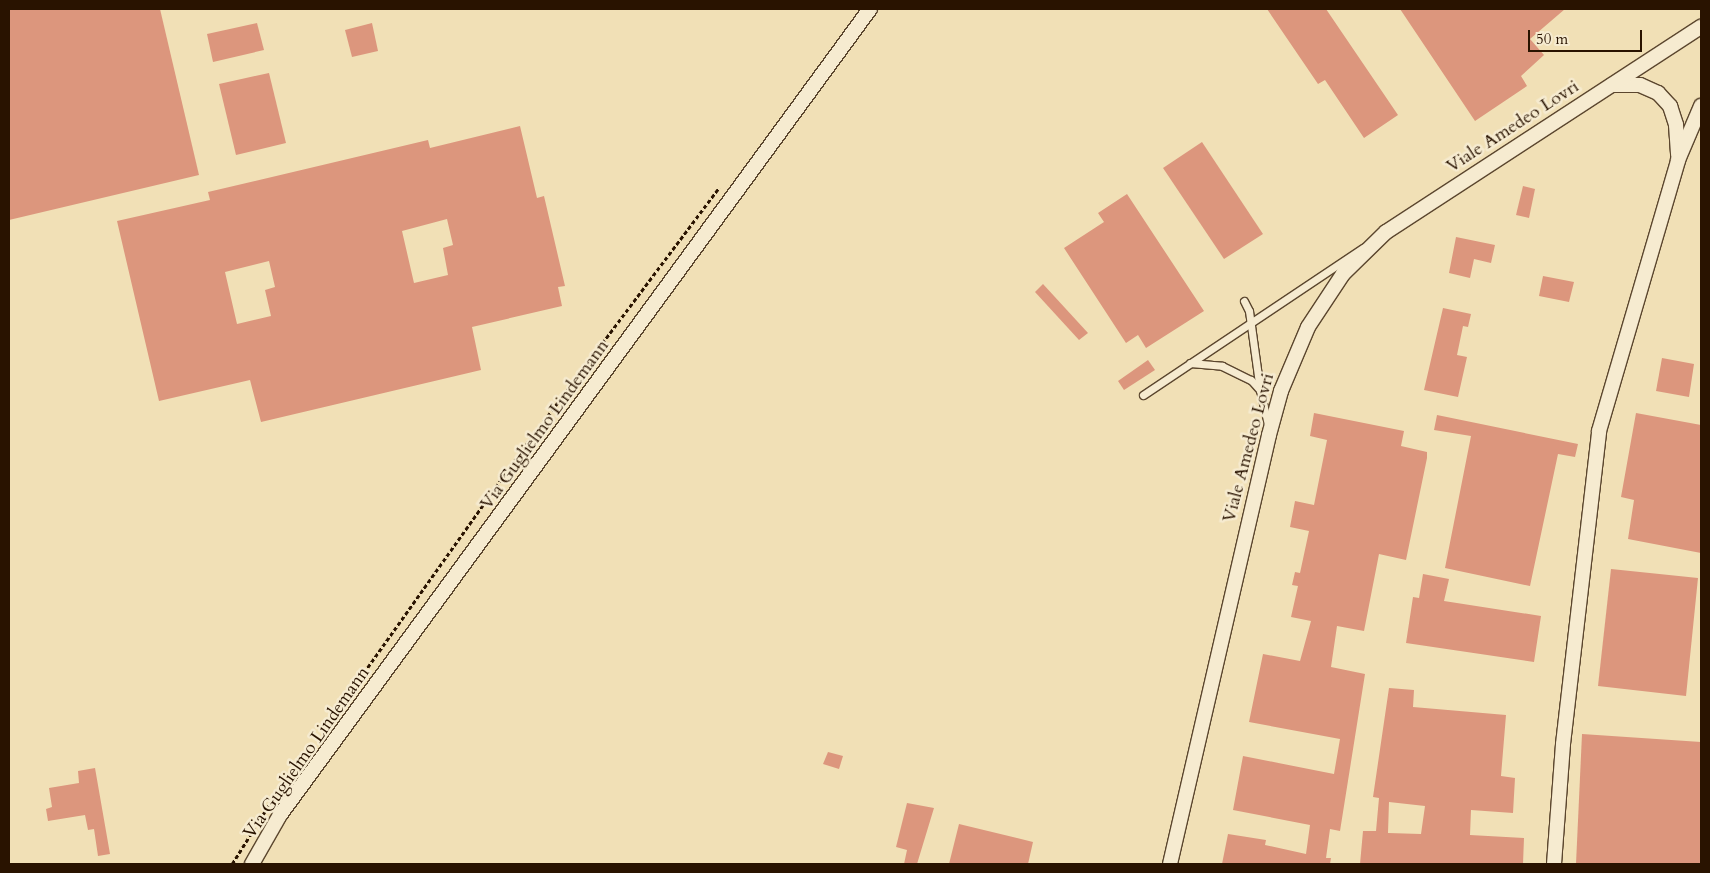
<!DOCTYPE html>
<style>
body{margin:0}
#map{position:relative;width:1710px;height:873px;overflow:hidden;background:#f1e0b6;font-family:Cardo,serif}
div>[style]{position:absolute}
.building>*{inset:0;background:#dc967d}
.path>*{height:2.5px;margin-top:-1.25px;transform-origin:0;background:repeating-linear-gradient(90deg,#291300 0 4px,transparent 0 6.5px)}
.roads{filter:drop-shadow(1px 0 #5b462e) drop-shadow(-1px 0 #5b462e) drop-shadow(0 1px #5b462e) drop-shadow(0 -1px #5b462e)}
.service>*{height:7px;margin:-3.5px;padding:0 3.5px;transform-origin:3.5px;border-radius:3.5px;background:#f6ebd0}
.minor>*{height:14px;margin:-7px;padding:0 7px;transform-origin:7px;border-radius:7px;background:#f6ebd0}
span{translate:-50% -50%;white-space:nowrap;text-align:center;line-height:1.15;-webkit-text-stroke:5px #f6ebd0;paint-order:stroke}
.street-label{font-size:18px;color:#291300}
.frame{position:absolute;inset:0;border:10px solid #291300;pointer-events:none}
.scale{position:absolute;left:1528px;top:30px;width:114px;height:22px;box-sizing:border-box;border:2px solid #291300;border-top:0;padding-left:6px;font-size:15px;line-height:18px;white-space:nowrap;color:#291300;-webkit-text-stroke:4px #f6ebd0;paint-order:stroke}
</style>
<div id="map">
<div class="building">
<i style="clip-path:polygon(9px 9px,160px 9px,199px 175px,9px 220px)"></i>
<i style="clip-path:polygon(1267px 9px,1326px 9px,1398px 115px,1364px 138px,1325px 80px,1318px 84px)"></i>
<i style="clip-path:polygon(1400px 9px,1565px 9px,1530px 39px,1544px 55px,1521px 76px,1527px 86px,1475px 121px)"></i>
<i style="clip-path:polygon(257px 23px,264px 50px,213px 62px,207px 34px)"></i>
<i style="clip-path:polygon(372px 23px,378px 51px,352px 57px,345px 30px)"></i>
<i style="clip-path:polygon(269px 73px,286px 143px,236px 155px,219px 84px)"></i>
<i style="clip-path:polygon(evenodd,520px 126px,537px 198px,544px 196px,565px 286px,558px 287px,562px 306px,472px 327px,481px 370px,261px 422px,250px 380px,159px 401px,117px 221px,210px 200px,208px 192px,428px 140px,430px 148px,520px 126px,447px 219px,453px 245px,443px 248px,448px 275px,414px 283px,402px 231px,447px 219px,520px 126px,269px 261px,275px 287px,265px 290px,271px 316px,237px 324px,225px 272px,269px 261px)"></i>
<i style="clip-path:polygon(1202px 142px,1263px 234px,1224px 259px,1163px 168px)"></i>
<i style="clip-path:polygon(1523px 186px,1535px 189px,1529px 218px,1516px 215px)"></i>
<i style="clip-path:polygon(1127px 194px,1204px 311px,1146px 348px,1138px 335px,1126px 343px,1064px 248px,1104px 222px,1098px 213px)"></i>
<i style="clip-path:polygon(1456px 237px,1495px 245px,1491px 263px,1474px 259px,1470px 278px,1449px 273px)"></i>
<i style="clip-path:polygon(1543px 276px,1574px 282px,1569px 302px,1539px 296px)"></i>
<i style="clip-path:polygon(1043px 284px,1088px 333px,1079px 340px,1035px 292px)"></i>
<i style="clip-path:polygon(1443px 308px,1471px 314px,1468px 327px,1463px 326px,1457px 355px,1467px 357px,1458px 397px,1424px 390px)"></i>
<i style="clip-path:polygon(1662px 358px,1694px 364px,1689px 397px,1656px 391px)"></i>
<i style="clip-path:polygon(1148px 360px,1155px 370px,1124px 390px,1118px 381px)"></i>
<i style="clip-path:polygon(1314px 413px,1404px 431px,1401px 446px,1427px 452px,1427px 458px,1406px 560px,1379px 554px,1364px 631px,1337px 626px,1331px 667px,1365px 674px,1340px 831px,1330px 829px,1326px 858px,1331px 858px,1330px 864px,1222px 864px,1228px 834px,1266px 840px,1265px 845px,1306px 854px,1310px 825px,1233px 810px,1243px 756px,1334px 774px,1340px 739px,1249px 722px,1263px 654px,1300px 661px,1311px 621px,1291px 617px,1298px 586px,1292px 585px,1295px 572px,1300px 573px,1309px 531px,1290px 527px,1295px 501px,1314px 505px,1327px 440px,1310px 436px)"></i>
<i style="clip-path:polygon(1636px 413px,1701px 425px,1701px 553px,1628px 539px,1634px 500px,1621px 497px)"></i>
<i style="clip-path:polygon(1437px 415px,1578px 444px,1575px 457px,1558px 454px,1530px 586px,1445px 568px,1471px 436px,1434px 430px)"></i>
<i style="clip-path:polygon(1611px 569px,1698px 578px,1686px 696px,1598px 686px)"></i>
<i style="clip-path:polygon(1423px 574px,1449px 579px,1444px 601px,1541px 616px,1534px 662px,1406px 643px,1413px 597px,1419px 598px)"></i>
<i style="clip-path:polygon(evenodd,1389px 688px,1414px 690px,1413px 707px,1506px 715px,1501px 776px,1515px 778px,1513px 813px,1471px 810px,1470px 835px,1524px 838px,1523px 864px,1360px 864px,1363px 831px,1376px 831px,1379px 798px,1373px 797px,1389px 688px,1389px 802px,1425px 806px,1421px 834px,1388px 833px,1389px 802px)"></i>
<i style="clip-path:polygon(1582px 734px,1701px 742px,1701px 864px,1576px 864px)"></i>
<i style="clip-path:polygon(828px 752px,843px 756px,839px 769px,823px 764px)"></i>
<i style="clip-path:polygon(95px 768px,110px 854px,98px 856px,94px 829px,88px 830px,85px 815px,48px 821px,46px 809px,52px 807px,49px 788px,79px 783px,78px 771px)"></i>
<i style="clip-path:polygon(907px 803px,934px 808px,917px 864px,904px 864px,907px 850px,896px 847px)"></i>
<i style="clip-path:polygon(959px 824px,1033px 842px,1028px 864px,949px 864px)"></i>
</div>
<div class="path">
<i style="left:360px;top:678px;width:290px;rotate:-54.6deg"></i>
<i style="left:528px;top:442px;width:318px;rotate:-53.1deg"></i>
<i style="left:232px;top:864px;width:75px;rotate:-58deg"></i>
</div>
<div class="roads">
<div class="service">
<i style="left:1244px;top:301px;width:11px;rotate:63deg"></i>
<i style="left:1249px;top:311px;width:80px;rotate:82.1deg"></i>
<i style="left:1190px;top:363px;width:32px;rotate:5deg"></i>
<i style="left:1222px;top:366px;width:32px;rotate:26deg"></i>
<i style="left:1251px;top:380px;width:13px;rotate:48deg"></i>
<i style="left:1260px;top:390px;width:36px;rotate:77deg"></i>
<i style="left:1143px;top:395px;width:265px;rotate:-33.8deg"></i>
</div>
<div class="minor">
<i style="left:1612px;top:85px;width:28px"></i>
<i style="left:1640px;top:85px;width:20px;rotate:24deg"></i>
<i style="left:1658px;top:93px;width:18px;rotate:47deg"></i>
<i style="left:1670px;top:106px;width:20px;rotate:72deg"></i>
<i style="left:1676px;top:125px;width:30px;rotate:86deg"></i>
<i style="left:252px;top:864px;width:56px;rotate:-60.3deg"></i>
<i style="left:280px;top:815px;width:999px;rotate:-53.8deg"></i>
<i style="left:1170px;top:864px;width:440px;rotate:-77deg"></i>
<i style="left:1269px;top:435px;width:46px;rotate:-74.7deg"></i>
<i style="left:1281px;top:391px;width:69px;rotate:-67.1deg"></i>
<i style="left:1308px;top:327px;width:64px;rotate:-56.6deg"></i>
<i style="left:1343px;top:274px;width:60px;rotate:-44.3deg"></i>
<i style="left:1386px;top:232px;width:376px;rotate:-33.1deg"></i>
<i style="left:1554px;top:864px;width:120px;rotate:-85.7deg"></i>
<i style="left:1563px;top:744px;width:315px;rotate:-83.4deg"></i>
<i style="left:1599px;top:431px;width:282px;rotate:-73.7deg"></i>
<i style="left:1678px;top:160px;width:59px;rotate:-66.9deg"></i>
</div>
</div>
<div class="street-label">
<span style="left:1513px;top:127px;rotate:-33deg">Viale Amedeo Lovri</span>
<span style="left:545px;top:425px;rotate:-54deg">Via Guglielmo Lindemann</span>
<span style="left:1249px;top:448px;rotate:-75deg">Viale Amedeo Lovri</span>
<span style="left:307px;top:753px;rotate:-55deg">Via Guglielmo Lindemann</span>
</div>
<div class="frame"></div>
<div class="scale">50 m</div>
</div>
